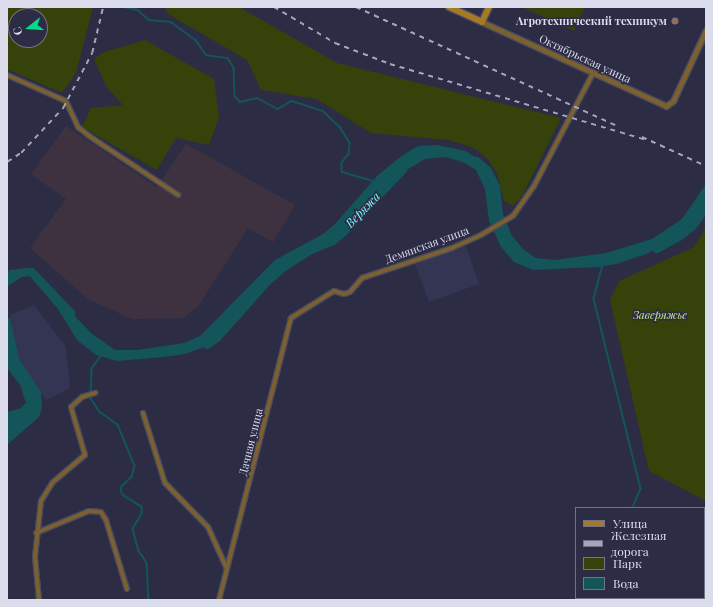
<!DOCTYPE html>
<meta charset="utf-8">
<style>
body{margin:0}
#map{position:relative;width:713px;height:607px;overflow:hidden;background:#2c2d45;font-family:"Playfair Display",serif}
div>[style]{position:absolute}
.built>*{inset:0;background:#333553}
.industrial>*{inset:0;background:#3f3240}
.green>*{inset:0;background:#354209}
.water>*{inset:0;background:#135559}
.stream>*{height:1.5px;margin:-0.75px;padding:0 0.75px;transform-origin:0.75px;border-radius:0.75px;background:#135559}
.river>*{height:8px;margin:-4px;padding:0 4px;transform-origin:4px;border-radius:4px;background:#135559}
.roads{filter:drop-shadow(1px 0 #484960) drop-shadow(-1px 0 #484960) drop-shadow(0 1px #484960) drop-shadow(0 -1px #484960)}
.minor>*{height:4px;margin:-2px;padding:0 2px;transform-origin:2px;border-radius:2px;background:#7b6030}
.tertiary>*{height:5px;margin:-2.5px;padding:0 2.5px;transform-origin:2.5px;border-radius:2.5px;background:#7b6030}
.secondary>*{height:6px;margin:-3px;padding:0 3px;transform-origin:3px;border-radius:3px;background:#a67a24}
.rail>*{height:1.5px;margin-top:-0.75px;transform-origin:0;background:repeating-linear-gradient(90deg,#a5a6b9 0 5px,transparent 0 10px)}
.dots>*{width:11px;height:11px;translate:-50% -50%;box-sizing:border-box;border:2px solid #2c2d45;border-radius:50%}
span{translate:-50% -50%;white-space:nowrap;text-align:center;line-height:1.15;-webkit-text-stroke:3px #2c2d45;paint-order:stroke}
.poi-label{font-size:11px;color:#dbdded;font-weight:700}
.right{translate:-100% -50%;text-align:right}
.street-label{font-size:11px;color:#dbdded}
.park-label{font-size:11px;color:#c9e77e;font-style:italic}
.water-label{font-size:12px;color:#7ef5fe;font-style:italic}
.frame{position:absolute;inset:0;border:8px solid #dbdded;pointer-events:none}
.legend{position:absolute;left:575px;top:507px;width:130px;height:92px;box-sizing:border-box;background:#2c2d45;border:1px solid #727388;margin:0;padding:5px 7px;list-style:none;font-size:12px;color:#dbdded}
.legend li{display:flex;align-items:center;gap:8px;height:20px}
.legend b{width:20px;border:1px solid #727388}
.north{position:absolute;left:8px;top:8px;width:40px;height:40px;box-sizing:border-box;background:#2c2d45;border:1px solid #727388;border-radius:50%;rotate:253deg;font-size:11px;font-weight:700;line-height:16px;text-align:center;color:#dbdded}
.north::after{content:'';display:block;margin:auto;width:14px;height:18px;background:#01d98b;clip-path:polygon(50% 0,100% 100%,50% 72%,0 100%)}
</style>
<div id="map">
<div class="built">
<i style="clip-path:polygon(466px 246px,479px 284px,429px 302px,415px 264px)"></i>
<i style="clip-path:polygon(34px 305px,66px 347px,70px 388px,46px 400px,16px 360px,10px 315px)"></i>
</div>
<div class="industrial">
<i style="clip-path:polygon(66px 126px,157px 187px,186px 144px,295px 205px,273px 242px,248px 228px,199px 305px,183px 318px,132px 319px,88px 299px,30px 248px,66px 199px,31px 174px)"></i>
</div>
<div class="green">
<i style="clip-path:polygon(evenodd,7px 7px,93px 7px,76px 73px,62px 93px,7px 69px,7px 7px,16px 16px,40px 16px,40px 40px,16px 40px,16px 16px)"></i>
<i style="clip-path:polygon(165px 7px,239px 7px,337px 63px,561px 118px,522px 196px,513px 206px,504px 201px,498px 176px,489px 160px,474px 148px,449px 140px,371px 133px,317px 99px,261px 90px,247px 60px,168px 14px)"></i>
<i style="clip-path:polygon(522px 7px,585px 7px,574px 31px)"></i>
<i style="clip-path:polygon(145px 40px,214px 79px,219px 117px,209px 145px,176px 138px,157px 170px,82px 127px,91px 108px,123px 105px,107px 88px,94px 59px,104px 52px)"></i>
<i style="clip-path:polygon(706px 227px,706px 501px,649px 471px,610px 300px,619px 281px,694px 247px)"></i>
</div>
<div class="water">
<i style="clip-path:polygon(437px 145px,466px 151px,475px 157px,483px 165px,512px 236px,524px 250px,536px 258px,555px 260px,606px 253px,652px 239px,682px 219px,706px 184px,706px 204px,678px 238px,646px 254px,616px 264px,598px 267px,533px 270px,514px 262px,501px 247px,489px 221px,485px 189px,476px 170px,465px 163px,446px 157px,425px 159px,395px 177px,328px 246px,306px 253px,275px 271px,240px 314px,207px 346px,185px 354px,163px 357px,117px 361px,96px 355px,77px 340px,58px 309px,27px 273px,16px 273px,7px 278px,9px 270px,29px 268px,91px 333px,115px 350px,137px 350px,184px 343px,200px 336px,275px 260px,323px 234px,335px 224px,378px 175px,403px 155px,418px 146px)"></i>
<i style="clip-path:polygon(7px 318px,10px 318px,19px 359px,41px 392px,42px 408px,39px 417px,7px 445px,7px 412px,21px 408px,26px 403px,20px 385px,7px 368px)"></i>
</div>
<div class="stream">
<i style="left:124px;top:7px;width:14px;rotate:12deg"></i>
<i style="left:138px;top:10px;width:15px;rotate:42deg"></i>
<i style="left:149px;top:20px;width:22px;rotate:5deg"></i>
<i style="left:171px;top:22px;width:31px;rotate:36deg"></i>
<i style="left:196px;top:40px;width:18px;rotate:56deg"></i>
<i style="left:206px;top:55px;width:22px;rotate:8deg"></i>
<i style="left:228px;top:58px;width:12px;rotate:59deg"></i>
<i style="left:234px;top:68px;width:28px;rotate:88deg"></i>
<i style="left:235px;top:96px;width:8px;rotate:50deg"></i>
<i style="left:240px;top:102px;width:17px;rotate:-13deg"></i>
<i style="left:257px;top:98px;width:24px;rotate:28deg"></i>
<i style="left:278px;top:109px;width:16px;rotate:-30deg"></i>
<i style="left:292px;top:101px;width:33px;rotate:18deg"></i>
<i style="left:323px;top:111px;width:23px;rotate:43deg"></i>
<i style="left:340px;top:127px;width:19px;rotate:58deg"></i>
<i style="left:350px;top:143px;width:11px;rotate:95deg"></i>
<i style="left:349px;top:154px;width:11px;rotate:128deg"></i>
<i style="left:342px;top:163px;width:9px;rotate:90deg"></i>
<i style="left:342px;top:172px;width:33px;rotate:16deg"></i>
<i style="left:603px;top:265px;width:35px;rotate:105deg"></i>
<i style="left:594px;top:299px;width:196px;rotate:76.1deg"></i>
<i style="left:641px;top:489px;width:21px;rotate:113deg"></i>
<i style="left:102px;top:355px;width:17px;rotate:126deg"></i>
<i style="left:92px;top:369px;width:29px;rotate:92deg"></i>
<i style="left:91px;top:398px;width:15px;rotate:58deg"></i>
<i style="left:99px;top:411px;width:24px;rotate:36deg"></i>
<i style="left:118px;top:425px;width:44px;rotate:67.5deg"></i>
<i style="left:135px;top:466px;width:11px;rotate:105deg"></i>
<i style="left:132px;top:477px;width:14px;rotate:135deg"></i>
<i style="left:122px;top:487px;width:4px;rotate:104deg"></i>
<i style="left:121px;top:491px;width:4px;rotate:63deg"></i>
<i style="left:123px;top:495px;width:22px;rotate:32deg"></i>
<i style="left:142px;top:507px;width:7px;rotate:90deg"></i>
<i style="left:142px;top:514px;width:17px;rotate:121deg"></i>
<i style="left:133px;top:529px;width:23px;rotate:75deg"></i>
<i style="left:139px;top:551px;width:14px;rotate:56deg"></i>
<i style="left:147px;top:563px;width:37px;rotate:87deg"></i>
<i style="left:631px;top:598px;width:2px;rotate:90deg"></i>
</div>
<div class="river">
<i style="left:477px;top:161px;width:15px;rotate:42deg"></i>
<i style="left:488px;top:171px;width:18px;rotate:63deg"></i>
<i style="left:496px;top:187px;width:29px;rotate:84deg"></i>
<i style="left:657px;top:249px;width:25px;rotate:-29deg"></i>
<i style="left:679px;top:237px;width:18px;rotate:-38deg"></i>
<i style="left:693px;top:226px;width:22px;rotate:-54deg"></i>
<i style="left:7px;top:282px;width:17px;rotate:-33deg"></i>
<i style="left:21px;top:273px;width:11px;rotate:-5deg"></i>
<i style="left:32px;top:272px;width:57px;rotate:46.4deg"></i>
<i style="left:207px;top:345px;width:12px;rotate:-35deg"></i>
<i style="left:217px;top:338px;width:76px;rotate:-48.2deg"></i>
<i style="left:268px;top:281px;width:21px;rotate:-41deg"></i>
<i style="left:284px;top:267px;width:32px;rotate:-32deg"></i>
<i style="left:311px;top:250px;width:24px;rotate:-22deg"></i>
<i style="left:333px;top:241px;width:13px;rotate:-39deg"></i>
<i style="left:343px;top:233px;width:87px;rotate:-46.4deg"></i>
</div>
<div class="roads">
<div class="minor">
<i style="left:7px;top:75px;width:64px;rotate:23.8deg"></i>
<i style="left:66px;top:101px;width:29px;rotate:65deg"></i>
<i style="left:78px;top:127px;width:14px;rotate:39deg"></i>
<i style="left:89px;top:136px;width:107px;rotate:33.5deg"></i>
<i style="left:143px;top:413px;width:73px;rotate:72.6deg"></i>
<i style="left:165px;top:483px;width:62px;rotate:45.7deg"></i>
<i style="left:208px;top:527px;width:46px;rotate:65.7deg"></i>
<i style="left:36px;top:533px;width:57px;rotate:-22.5deg"></i>
<i style="left:89px;top:511px;width:12px;rotate:5deg"></i>
<i style="left:101px;top:512px;width:9px;rotate:58deg"></i>
<i style="left:106px;top:520px;width:72px;rotate:73.1deg"></i>
<i style="left:39px;top:600px;width:43px;rotate:-95.3deg"></i>
<i style="left:35px;top:557px;width:56px;rotate:-83.9deg"></i>
<i style="left:41px;top:501px;width:22px;rotate:-58deg"></i>
<i style="left:53px;top:482px;width:42px;rotate:-40.2deg"></i>
<i style="left:85px;top:455px;width:50px;rotate:-106.3deg"></i>
<i style="left:71px;top:407px;width:15px;rotate:-42deg"></i>
<i style="left:82px;top:397px;width:14px;rotate:-17deg"></i>
<i style="left:219px;top:600px;width:291px;rotate:-75.7deg"></i>
<i style="left:291px;top:318px;width:51px;rotate:-32.1deg"></i>
<i style="left:334px;top:291px;width:10px;rotate:17deg"></i>
<i style="left:344px;top:294px;width:6px;rotate:-18deg"></i>
<i style="left:350px;top:292px;width:18px;rotate:-49deg"></i>
<i style="left:362px;top:278px;width:95px;rotate:-18.4deg"></i>
<i style="left:452px;top:248px;width:32px;rotate:-24deg"></i>
<i style="left:481px;top:235px;width:37px;rotate:-31deg"></i>
<i style="left:513px;top:216px;width:37px;rotate:-55deg"></i>
<i style="left:534px;top:186px;width:127px;rotate:-62.4deg"></i>
</div>
<div class="tertiary">
<i style="left:482px;top:22px;width:202px;rotate:24.5deg"></i>
<i style="left:666px;top:106px;width:9px;rotate:-36deg"></i>
<i style="left:673px;top:101px;width:78px;rotate:-65.1deg"></i>
</div>
<div class="secondary">
<i style="left:449px;top:7px;width:36px;rotate:24deg"></i>
<i style="left:482px;top:22px;width:17px;rotate:-65deg"></i>
</div>
</div>
<div class="rail">
<i style="left:274px;top:7px;width:71px;rotate:30.5deg"></i>
<i style="left:335px;top:43px;width:59px;rotate:20.9deg"></i>
<i style="left:390px;top:64px;width:268px;rotate:16.5deg"></i>
<i style="left:356px;top:7px;width:285px;rotate:24.5deg"></i>
<i style="left:642px;top:137px;width:70px;rotate:24.4deg"></i>
<i style="left:7px;top:162px;width:17px;rotate:-33deg"></i>
<i style="left:21px;top:153px;width:62px;rotate:-47deg"></i>
<i style="left:63px;top:108px;width:62px;rotate:-62.2deg"></i>
<i style="left:92px;top:53px;width:47px;rotate:-76.6deg"></i>
</div>
<div class="dots">
<i style="left:675px;top:21px;background:#8d6e63"></i>
</div>
<div class="poi-label">
<span class="right" style="left:667px;top:21px">Агротехнический техникум</span>
</div>
<div class="street-label">
<span style="left:585px;top:59px;rotate:25deg">Октябрьская улица</span>
<span style="left:427px;top:245px;rotate:-20deg">Демянская улица</span>
<span style="left:251px;top:442px;rotate:-76deg">Дачная улица</span>
</div>
<div class="park-label">
<span style="left:660px;top:315px">Заверяжье</span>
</div>
<div class="water-label">
<span style="left:363px;top:210px;rotate:-46deg">Веряжа</span>
</div>
<div class="frame"></div>
<ul class="legend">
<li><b style="height:5px;background:#a67a24"></b>Улица</li>
<li><b style="height:5px;background:#a5a6b9"></b>Железная дорога</li>
<li><b style="height:11px;background:#354209"></b>Парк</li>
<li><b style="height:11px;background:#135559"></b>Вода</li>
</ul>
<div class="north">С</div>
</div>
